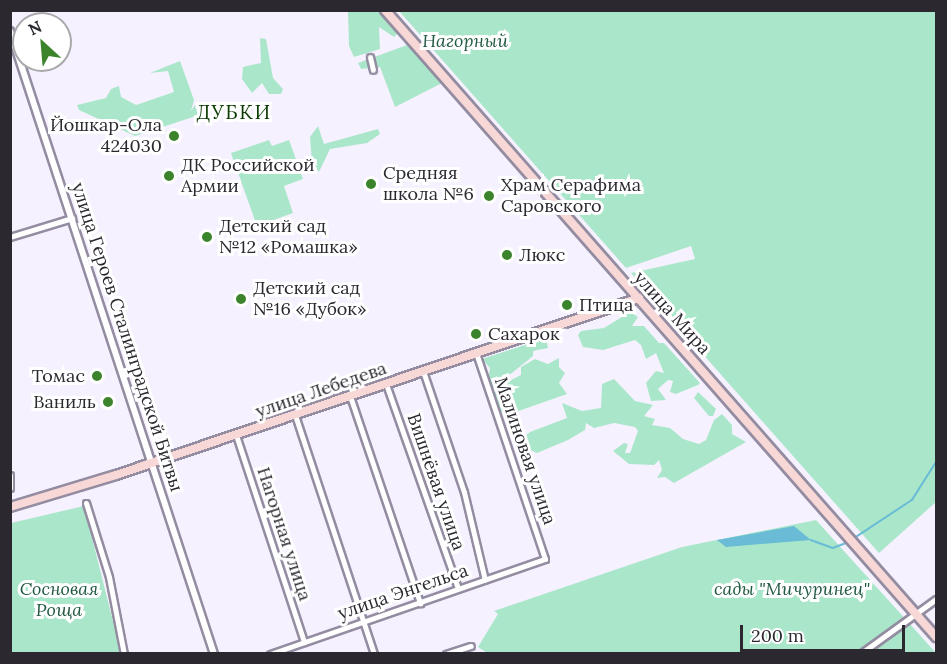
<!DOCTYPE html>
<meta charset="utf-8">
<style>
body{margin:0}
#map{position:relative;width:947px;height:664px;overflow:hidden;background:#f6f1ff;font-family:Lora,serif}
div>[style]{position:absolute}
.green>*{inset:0;background:#aae7ca}
.water>*{inset:0;background:#6abcd6}
.stream>*{height:1.5px;margin:-0.75px;padding:0 0.75px;transform-origin:0.75px;border-radius:0.75px;background:#6abcd6}
.roads{filter:drop-shadow(2px 0 #948ca1) drop-shadow(-2px 0 #948ca1) drop-shadow(0 2px #948ca1) drop-shadow(0 -2px #948ca1)}
.minor>*{height:5px;margin:-2.5px;padding:0 2.5px;transform-origin:2.5px;border-radius:2.5px;background:#fff}
.tertiary>*{height:6px;margin:-3px;padding:0 3px;transform-origin:3px;border-radius:3px;background:#fff}
.primary>*{height:8px;margin:-4px;padding:0 4px;transform-origin:4px;border-radius:4px;background:#f8d8d6}
.dots>*{width:16px;height:16px;translate:-50% -50%;box-sizing:border-box;border:3px solid #fff;border-radius:50%}
span{translate:-50% -50%;white-space:nowrap;text-align:center;line-height:1.15;-webkit-text-stroke:6px #fff;paint-order:stroke}
.park-label{font-size:18px;color:#215942;font-style:italic}
.poi-label{font-size:18px;color:#2b2830}
.right{translate:-100% -50%;text-align:right}
.left{translate:0 -50%;text-align:left}
.street-label{font-size:18px;color:#2b2830}
.neighbourhood-label{font-size:20px;color:#093a00;letter-spacing:1.5px}
.frame{position:absolute;inset:0;border:12px solid #2b2830;pointer-events:none}
.north{position:absolute;left:12px;top:12px;width:60px;height:60px;box-sizing:border-box;background:#fff;border:2px solid #aaa9ac;border-radius:50%;rotate:334deg;font-size:16px;font-weight:700;line-height:24px;text-align:center;color:#2b2830}
.north::after{content:'';display:block;margin:auto;width:21px;height:27px;background:#3b842b;clip-path:polygon(50% 0,100% 100%,50% 72%,0 100%)}
.scale{position:absolute;left:740px;top:625px;width:165px;height:27px;box-sizing:border-box;border:3px solid #2b2830;border-top:0;padding-left:8px;font-size:18px;line-height:21px;white-space:nowrap;color:#2b2830;-webkit-text-stroke:4px #fff;paint-order:stroke}
</style>
<div id="map">
<div class="green">
<i style="clip-path:polygon(348px 11px,381px 11px,398px 33px,394px 37px,379px 27px,380px 49px,354px 57px,349px 46px)"></i>
<i style="clip-path:polygon(399px 11px,936px 11px,936px 502px,879px 553px,631px 273px,695px 259px,691px 246px,626px 268px)"></i>
<i style="clip-path:polygon(260px 38px,266px 39px,273px 78px,283px 89px,281px 94px,269px 94px,262px 83px,252px 93px,242px 79px,243px 67px,261px 63px)"></i>
<i style="clip-path:polygon(407px 45px,418px 49px,444px 82px,395px 107px,380px 67px,361px 69px,358px 63px)"></i>
<i style="clip-path:polygon(180px 61px,194px 100px,191px 111px,195px 105px,198px 115px,193px 117px,135px 136px,79px 110px,77px 105px,106px 98px,111px 89px,119px 86px,121px 97px,136px 105px,174px 92px,168px 71px,150px 73px)"></i>
<i style="clip-path:polygon(318px 126px,324px 144px,378px 129px,380px 134px,367px 143px,330px 149px,319px 172px,312px 163px,310px 137px)"></i>
<i style="clip-path:polygon(269px 140px,272px 146px,289px 140px,303px 179px,284px 186px,293px 213px,257px 226px,231px 153px)"></i>
<i style="clip-path:polygon(630px 312px,638px 317px,632px 326px,644px 326px,659px 343px,664px 343px,700px 383px,698px 385px,676px 394px,670px 392px,673px 381px,668px 380px,658px 389px,666px 400px,651px 401px,646px 383px,656px 371px,664px 373px,656px 353px,646px 359px,641px 345px,635px 340px,603px 350px,583px 347px,578px 335px,581px 331px,604px 328px)"></i>
<i style="clip-path:polygon(546px 338px,548px 348px,533px 351px,533px 356px,512px 373px,498px 380px,491px 393px,487px 387px,490px 368px,482px 359px)"></i>
<i style="clip-path:polygon(559px 358px,559px 367px,565px 373px,559px 383px,567px 394px,510px 414px,499px 411px,494px 393px,501px 385px,521px 375px,521px 367px,535px 359px,548px 364px)"></i>
<i style="clip-path:polygon(614px 379px,635px 401px,653px 405px,644px 416px,655px 419px,652px 425px,670px 428px,683px 439px,699px 444px,706px 440px,714px 420px,722px 414px,732px 425px,732px 434px,746px 442px,674px 483px,665px 477px,657px 478px,662px 470px,659px 460px,654px 465px,629px 464px,613px 451px,624px 443px,628px 444px,625px 453px,630px 453px,638px 431px,635px 427px,614px 423px,594px 428px,586px 423px,585px 430px,568px 440px,537px 453px,522px 446px,520px 440px,530px 432px,567px 418px,562px 403px,582px 411px,601px 408px,602px 384px)"></i>
<i style="clip-path:polygon(698px 392px,716px 409px,713px 416px,709px 416px,694px 398px)"></i>
<i style="clip-path:polygon(84px 506px,121px 653px,11px 654px,11px 523px)"></i>
<i style="clip-path:polygon(816px 520px,936px 653px,489px 654px,478px 647px,498px 614px,494px 611px,682px 547px)"></i>
</div>
<div class="water">
<i style="clip-path:polygon(794px 526px,811px 540px,726px 547px,717px 540px)"></i>
</div>
<div class="stream">
<i style="left:853px;top:539px;width:71px;rotate:-33.5deg"></i>
<i style="left:912px;top:500px;width:45px;rotate:-57.7deg"></i>
<i style="left:811px;top:540px;width:23px;rotate:20deg"></i>
<i style="left:833px;top:548px;width:17px;rotate:-21deg"></i>
</div>
<div class="roads">
<div class="minor">
<i style="left:370px;top:57px;width:13px;rotate:77deg"></i>
<i style="left:10px;top:237px;width:65px;rotate:-17deg"></i>
<i style="left:423px;top:371px;width:128px;rotate:71.3deg"></i>
<i style="left:464px;top:492px;width:90px;rotate:76.6deg"></i>
<i style="left:386px;top:384px;width:217px;rotate:70.6deg"></i>
<i style="left:350px;top:396px;width:219px;rotate:71.3deg"></i>
<i style="left:295px;top:415px;width:252px;rotate:71.7deg"></i>
<i style="left:236px;top:435px;width:218px;rotate:71.8deg"></i>
<i style="left:10px;top:475px;width:13px;rotate:90deg"></i>
<i style="left:86px;top:503px;width:77px;rotate:72.7deg"></i>
<i style="left:109px;top:577px;width:78px;rotate:79deg"></i>
<i style="left:270px;top:654px;width:291px;rotate:-19.1deg"></i>
<i style="left:545px;top:559px;width:217px;rotate:-108.5deg"></i>
<i style="left:446px;top:654px;width:26px;rotate:-18deg"></i>
<i style="left:860px;top:654px;width:94px;rotate:-35.9deg"></i>
</div>
<div class="tertiary">
<i style="left:10px;top:31px;width:656px;rotate:71.87deg"></i>
</div>
<div class="primary">
<i style="left:385px;top:10px;width:835px;rotate:48.69deg"></i>
<i style="left:10px;top:507px;width:111px;rotate:-16.8deg"></i>
<i style="left:116px;top:475px;width:552px;rotate:-18.7deg"></i>
</div>
</div>
<div class="dots">
<i style="left:174px;top:136px;background:#3b842b"></i>
<i style="left:169px;top:176px;background:#3b842b"></i>
<i style="left:371px;top:184px;background:#3b842b"></i>
<i style="left:489px;top:196px;background:#3b842b"></i>
<i style="left:207px;top:237px;background:#3b842b"></i>
<i style="left:507px;top:255px;background:#3b842b"></i>
<i style="left:241px;top:299px;background:#3b842b"></i>
<i style="left:567px;top:305px;background:#3b842b"></i>
<i style="left:476px;top:334px;background:#3b842b"></i>
<i style="left:97px;top:376px;background:#3b842b"></i>
<i style="left:108px;top:402px;background:#3b842b"></i>
</div>
<div class="park-label">
<span style="left:465px;top:41px">Нагорный</span>
<span style="left:792px;top:589px">сады "Мичуринец"</span>
<span style="left:59px;top:600px">Сосновая<br>Роща</span>
</div>
<div class="poi-label">
<span class="right" style="left:162px;top:136px">Йошкар-Ола<br>424030</span>
<span class="left" style="left:181px;top:176px">ДК Российской<br>Армии</span>
<span class="left" style="left:383px;top:184px">Средняя<br>школа №6</span>
<span class="left" style="left:501px;top:196px">Храм Серафима<br>Саровского</span>
<span class="left" style="left:219px;top:237px">Детский сад<br>№12 «Ромашка»</span>
<span class="left" style="left:519px;top:255px">Люкс</span>
<span class="left" style="left:253px;top:299px">Детский сад<br>№16 «Дубок»</span>
<span class="left" style="left:579px;top:305px">Птица</span>
<span class="left" style="left:488px;top:334px">Сахарок</span>
<span class="right" style="left:85px;top:376px">Томас</span>
<span class="right" style="left:96px;top:402px">Ваниль</span>
</div>
<div class="street-label">
<span style="left:672px;top:313px;rotate:48deg">улица Мира</span>
<span style="left:127px;top:337px;rotate:72deg">улица Героев Сталинградской Битвы</span>
<span style="left:321px;top:390px;rotate:-19deg">улица Лебедева</span>
<span style="left:525px;top:451px;rotate:71deg">Малиновая улица</span>
<span style="left:436px;top:482px;rotate:71deg">Вишнёвая улица</span>
<span style="left:284px;top:534px;rotate:72deg">Нагорная улица</span>
<span style="left:403px;top:592px;rotate:-19deg">улица Энгельса</span>
</div>
<div class="neighbourhood-label">
<span style="left:234px;top:111px">ДУБКИ</span>
</div>
<div class="frame"></div>
<div class="north">N</div>
<div class="scale">200 m</div>
</div>
